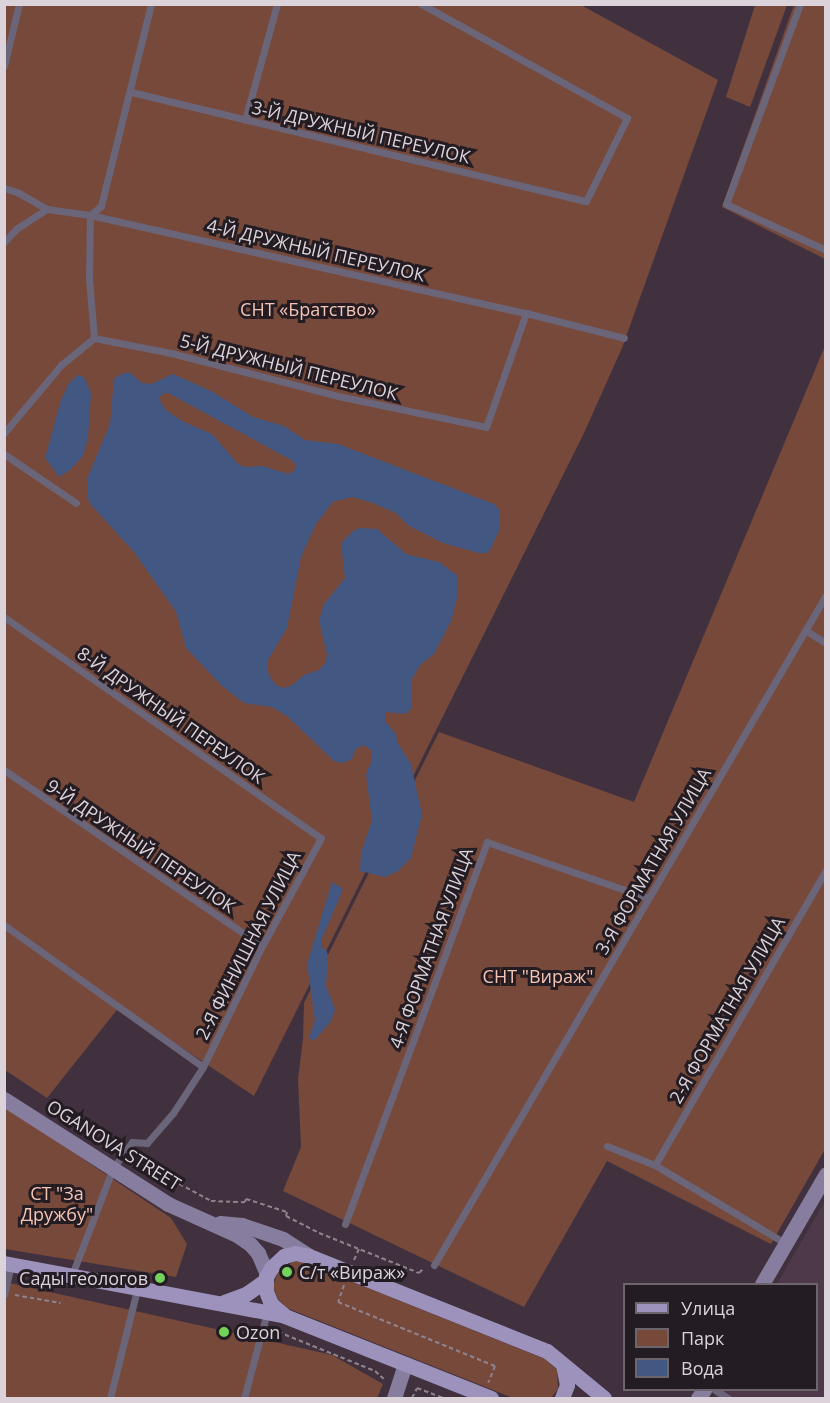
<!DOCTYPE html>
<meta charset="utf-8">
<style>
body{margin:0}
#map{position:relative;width:830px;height:1403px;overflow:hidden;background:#41313f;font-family:"Open Sans",sans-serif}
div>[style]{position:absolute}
.built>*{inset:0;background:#4e394b}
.green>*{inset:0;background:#77493b}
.water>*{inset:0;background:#425781}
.path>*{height:2px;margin-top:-1px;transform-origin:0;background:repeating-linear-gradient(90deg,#8f828d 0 4.5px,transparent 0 7.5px)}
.lane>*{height:7px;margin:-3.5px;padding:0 3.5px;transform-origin:3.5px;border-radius:3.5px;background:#6b657a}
.secondary>*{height:15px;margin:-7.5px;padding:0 7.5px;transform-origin:7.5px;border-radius:7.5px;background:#877e9f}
.primary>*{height:15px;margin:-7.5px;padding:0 7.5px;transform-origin:7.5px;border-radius:7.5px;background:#9d92bb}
.dots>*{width:16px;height:16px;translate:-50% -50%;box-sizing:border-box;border:3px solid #231c22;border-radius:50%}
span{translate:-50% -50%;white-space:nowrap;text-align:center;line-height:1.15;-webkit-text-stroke:6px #231c22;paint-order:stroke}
.street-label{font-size:18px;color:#dcd2da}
.park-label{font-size:18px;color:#f6c4b4}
.poi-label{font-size:18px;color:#dcd2da}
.left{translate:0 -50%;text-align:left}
.right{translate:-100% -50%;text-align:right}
.frame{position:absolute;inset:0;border:6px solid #dcd2da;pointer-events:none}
.legend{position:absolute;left:623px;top:1283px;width:195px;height:108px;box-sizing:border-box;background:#231c22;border:2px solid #6d656c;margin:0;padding:8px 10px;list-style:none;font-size:18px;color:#dcd2da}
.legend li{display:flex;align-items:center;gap:12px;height:30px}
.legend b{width:30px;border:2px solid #6d656c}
</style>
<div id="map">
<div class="built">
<i style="clip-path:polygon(825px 1201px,825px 1398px,714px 1398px,719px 1390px,816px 1390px,816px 1284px,777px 1284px)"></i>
</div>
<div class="green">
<i style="clip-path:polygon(4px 5px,581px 5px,718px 80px,622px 348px,584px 433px,254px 1096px,120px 1006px,47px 1098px,5px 1070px)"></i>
<i style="clip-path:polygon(755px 5px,787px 5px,750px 107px,726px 97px)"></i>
<i style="clip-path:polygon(794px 5px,825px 5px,825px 259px,722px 207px)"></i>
<i style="clip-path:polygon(825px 346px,825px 1149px,771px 1244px,607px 1161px,524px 1307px,283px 1191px,301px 1147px,298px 1079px,303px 1039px,304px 1003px,439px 732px,634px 802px)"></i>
<i style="clip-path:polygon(4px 1106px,171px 1218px,187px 1244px,176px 1277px,5px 1249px)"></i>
<i style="clip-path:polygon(293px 1262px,303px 1262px,545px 1359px,557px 1370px,558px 1389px,551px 1398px,513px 1398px,287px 1308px,278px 1299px,273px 1286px,279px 1270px)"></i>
<i style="clip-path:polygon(5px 1282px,332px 1355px,383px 1384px,377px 1398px,5px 1398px)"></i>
</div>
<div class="water">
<i style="clip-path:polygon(evenodd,129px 372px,142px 383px,151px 384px,173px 374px,211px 391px,253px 417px,284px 426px,305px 440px,338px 444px,494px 504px,500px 510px,500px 528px,493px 544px,488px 553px,479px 553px,443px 543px,409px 526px,396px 513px,370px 502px,352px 497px,333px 502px,316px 524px,301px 557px,287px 628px,268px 660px,267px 669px,270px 677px,275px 684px,282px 688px,291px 686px,304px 675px,319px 670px,325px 663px,327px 655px,319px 620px,324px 604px,345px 578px,341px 543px,353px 531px,360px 528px,377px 529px,406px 554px,439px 562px,458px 576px,458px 594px,451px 621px,434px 654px,420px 665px,411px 681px,412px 708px,405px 714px,386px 712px,385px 721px,396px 734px,397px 742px,411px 764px,422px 815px,411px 858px,398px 871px,385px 877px,360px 871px,361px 853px,372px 820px,366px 775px,372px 759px,371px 750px,363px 745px,355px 750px,352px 759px,343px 763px,334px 761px,288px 717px,272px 707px,244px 703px,222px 686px,186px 648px,176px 612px,134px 552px,91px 505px,87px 497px,87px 479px,110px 424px,114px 379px,121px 374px,129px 372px,168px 393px,293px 461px,296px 466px,294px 471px,288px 474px,263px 466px,244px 467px,238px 464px,212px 434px,182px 421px,166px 410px,159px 399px,162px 394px,168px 393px)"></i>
<i style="clip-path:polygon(78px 375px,84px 377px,91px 393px,88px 438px,83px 456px,70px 470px,59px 477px,45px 458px,61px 400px,69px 383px)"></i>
<i style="clip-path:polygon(332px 882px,343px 889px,321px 941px,321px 948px,326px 949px,328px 955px,326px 986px,335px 1009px,331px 1021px,314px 1041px,309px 1038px,315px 1020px,307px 964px)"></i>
</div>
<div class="path">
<i style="left:133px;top:1159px;width:89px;rotate:28.3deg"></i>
<i style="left:211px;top:1201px;width:34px;rotate:2deg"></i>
<i style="left:245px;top:1202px;width:3px;rotate:-72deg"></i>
<i style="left:246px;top:1199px;width:43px;rotate:17.6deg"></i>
<i style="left:287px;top:1212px;width:4px;rotate:104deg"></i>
<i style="left:286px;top:1216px;width:37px;rotate:27deg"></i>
<i style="left:319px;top:1233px;width:108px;rotate:21.8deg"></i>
<i style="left:419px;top:1273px;width:6px;rotate:-45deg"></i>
<i style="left:354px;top:1260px;width:12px;rotate:-66deg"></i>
<i style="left:344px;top:1285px;width:18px;rotate:109deg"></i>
<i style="left:338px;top:1302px;width:170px;rotate:22.2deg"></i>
<i style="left:495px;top:1366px;width:18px;rotate:112deg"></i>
<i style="left:15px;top:1295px;width:46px;rotate:10.1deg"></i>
<i style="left:271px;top:1329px;width:112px;rotate:22deg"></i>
<i style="left:375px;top:1371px;width:13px;rotate:42deg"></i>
<i style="left:412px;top:1398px;width:11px;rotate:-63deg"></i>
<i style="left:417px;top:1388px;width:28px;rotate:21deg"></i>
</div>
<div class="lane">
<i style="left:800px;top:4px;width:213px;rotate:110.3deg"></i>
<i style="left:726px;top:204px;width:110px;rotate:24.7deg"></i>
<i style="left:4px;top:66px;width:64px;rotate:-76.4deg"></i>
<i style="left:131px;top:92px;width:468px;rotate:13.5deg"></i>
<i style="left:586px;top:201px;width:93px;rotate:-63.7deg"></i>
<i style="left:627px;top:118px;width:235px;rotate:-151deg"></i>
<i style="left:245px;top:120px;width:120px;rotate:-74.6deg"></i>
<i style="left:4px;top:188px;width:16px;rotate:18deg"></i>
<i style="left:19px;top:193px;width:32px;rotate:30deg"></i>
<i style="left:47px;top:209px;width:43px;rotate:7.9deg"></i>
<i style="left:90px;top:215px;width:447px;rotate:12.7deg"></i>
<i style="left:526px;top:313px;width:101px;rotate:14.3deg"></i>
<i style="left:4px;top:242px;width:18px;rotate:-47deg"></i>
<i style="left:16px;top:229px;width:37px;rotate:-33deg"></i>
<i style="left:94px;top:338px;width:60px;rotate:-94.8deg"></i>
<i style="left:89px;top:278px;width:63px;rotate:-89.1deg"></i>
<i style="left:90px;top:215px;width:14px;rotate:-39deg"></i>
<i style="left:101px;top:206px;width:208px;rotate:-76.1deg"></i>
<i style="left:4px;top:433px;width:89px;rotate:-50deg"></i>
<i style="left:61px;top:365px;width:43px;rotate:-39.3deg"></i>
<i style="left:94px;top:338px;width:78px;rotate:11deg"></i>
<i style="left:171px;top:353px;width:172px;rotate:14.4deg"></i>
<i style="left:338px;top:396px;width:151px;rotate:11.8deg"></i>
<i style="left:486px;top:427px;width:121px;rotate:-70.7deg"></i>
<i style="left:4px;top:454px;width:87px;rotate:34.2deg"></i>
<i style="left:4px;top:617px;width:386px;rotate:34.9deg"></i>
<i style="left:321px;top:838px;width:123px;rotate:118.6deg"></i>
<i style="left:262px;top:946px;width:135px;rotate:116deg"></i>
<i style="left:203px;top:1067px;width:55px;rotate:123.1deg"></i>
<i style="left:173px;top:1113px;width:40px;rotate:131deg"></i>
<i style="left:147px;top:1143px;width:15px;rotate:-176deg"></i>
<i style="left:132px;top:1142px;width:32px;rotate:126deg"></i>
<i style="left:113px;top:1168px;width:115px;rotate:111deg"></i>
<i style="left:805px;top:630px;width:25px;rotate:32deg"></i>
<i style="left:4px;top:770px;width:312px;rotate:34.3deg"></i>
<i style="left:4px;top:925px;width:244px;rotate:35.5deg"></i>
<i style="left:607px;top:1146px;width:52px;rotate:21.6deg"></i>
<i style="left:655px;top:1165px;width:152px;rotate:31deg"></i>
<i style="left:655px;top:1165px;width:341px;rotate:-59.9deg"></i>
<i style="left:345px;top:1224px;width:408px;rotate:-69.6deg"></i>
<i style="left:487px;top:842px;width:170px;rotate:19.2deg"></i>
<i style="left:434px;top:1265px;width:776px;rotate:-59.67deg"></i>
<i style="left:4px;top:1295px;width:32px;rotate:-77deg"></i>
<i style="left:715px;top:1390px;width:15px;rotate:32deg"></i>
<i style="left:110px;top:1398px;width:115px;rotate:-76deg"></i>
<i style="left:244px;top:1398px;width:89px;rotate:-75deg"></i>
</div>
<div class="secondary">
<i style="left:4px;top:1099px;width:195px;rotate:32.6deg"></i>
<i style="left:168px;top:1204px;width:76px;rotate:24.2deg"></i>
<i style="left:237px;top:1235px;width:16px;rotate:35deg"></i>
<i style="left:250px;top:1244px;width:12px;rotate:48deg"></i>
<i style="left:258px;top:1253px;width:23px;rotate:67deg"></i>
<i style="left:220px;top:1223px;width:22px;rotate:5deg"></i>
<i style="left:242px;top:1225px;width:43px;rotate:18.9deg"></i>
<i style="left:283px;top:1239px;width:30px;rotate:33deg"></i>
<i style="left:762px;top:1284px;width:127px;rotate:-59.8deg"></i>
<i style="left:394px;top:1398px;width:36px;rotate:-72deg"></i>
<i style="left:698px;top:1398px;width:10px;rotate:-53deg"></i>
</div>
<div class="primary">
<i style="left:4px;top:1263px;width:283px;rotate:10.6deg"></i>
<i style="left:224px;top:1302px;width:23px;rotate:-20deg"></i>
<i style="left:246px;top:1294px;width:24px;rotate:-35deg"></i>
<i style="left:491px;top:1398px;width:222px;rotate:-158.3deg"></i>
<i style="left:285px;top:1316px;width:18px;rotate:-139deg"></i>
<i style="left:271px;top:1304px;width:14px;rotate:-111deg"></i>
<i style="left:266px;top:1291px;width:14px;rotate:-90deg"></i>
<i style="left:266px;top:1277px;width:10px;rotate:-61deg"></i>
<i style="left:271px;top:1268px;width:18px;rotate:-43deg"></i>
<i style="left:284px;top:1256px;width:11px;rotate:-15deg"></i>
<i style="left:295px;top:1253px;width:14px;rotate:12deg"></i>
<i style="left:309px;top:1256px;width:256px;rotate:21.8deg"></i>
<i style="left:547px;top:1351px;width:74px;rotate:39.5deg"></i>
<i style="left:562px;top:1398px;width:14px;rotate:-69deg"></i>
<i style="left:567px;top:1385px;width:20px;rotate:-101deg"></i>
</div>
<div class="dots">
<i style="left:287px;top:1272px;background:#74d25b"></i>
<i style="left:160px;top:1278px;background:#74d25b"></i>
<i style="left:224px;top:1332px;background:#74d25b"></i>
</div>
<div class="street-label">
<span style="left:361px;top:132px;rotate:13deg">3-Й ДРУЖНЫЙ ПЕРЕУЛОК</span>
<span style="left:316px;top:250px;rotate:13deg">4-Й ДРУЖНЫЙ ПЕРЕУЛОК</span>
<span style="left:289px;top:367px;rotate:14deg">5-Й ДРУЖНЫЙ ПЕРЕУЛОК</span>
<span style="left:171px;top:715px;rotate:35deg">8-Й ДРУЖНЫЙ ПЕРЕУЛОК</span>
<span style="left:141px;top:846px;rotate:34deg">9-Й ДРУЖНЫЙ ПЕРЕУЛОК</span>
<span style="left:653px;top:861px;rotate:-60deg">3-Я ФОРМАТНАЯ УЛИЦА</span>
<span style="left:248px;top:945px;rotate:-63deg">2-Я ФИНИШНАЯ УЛИЦА</span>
<span style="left:431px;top:948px;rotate:-70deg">4-Я ФОРМАТНАЯ УЛИЦА</span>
<span style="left:727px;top:1010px;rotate:-60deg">2-Я ФОРМАТНАЯ УЛИЦА</span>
<span style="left:114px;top:1145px;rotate:32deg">OGANOVA STREET</span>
</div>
<div class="park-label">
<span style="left:308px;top:309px">СНТ «Братство»</span>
<span style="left:538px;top:976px">СНТ "Вираж"</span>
<span style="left:57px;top:1204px">СТ "За<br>Дружбу"</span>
</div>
<div class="poi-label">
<span class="left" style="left:299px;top:1272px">С/т «Вираж»</span>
<span class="right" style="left:148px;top:1278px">Сады геологов</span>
<span class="left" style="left:236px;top:1332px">Ozon</span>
</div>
<div class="frame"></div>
<ul class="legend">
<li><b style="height:8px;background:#9d92bb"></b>Улица</li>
<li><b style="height:16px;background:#77493b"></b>Парк</li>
<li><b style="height:16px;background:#425781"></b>Вода</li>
</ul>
</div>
